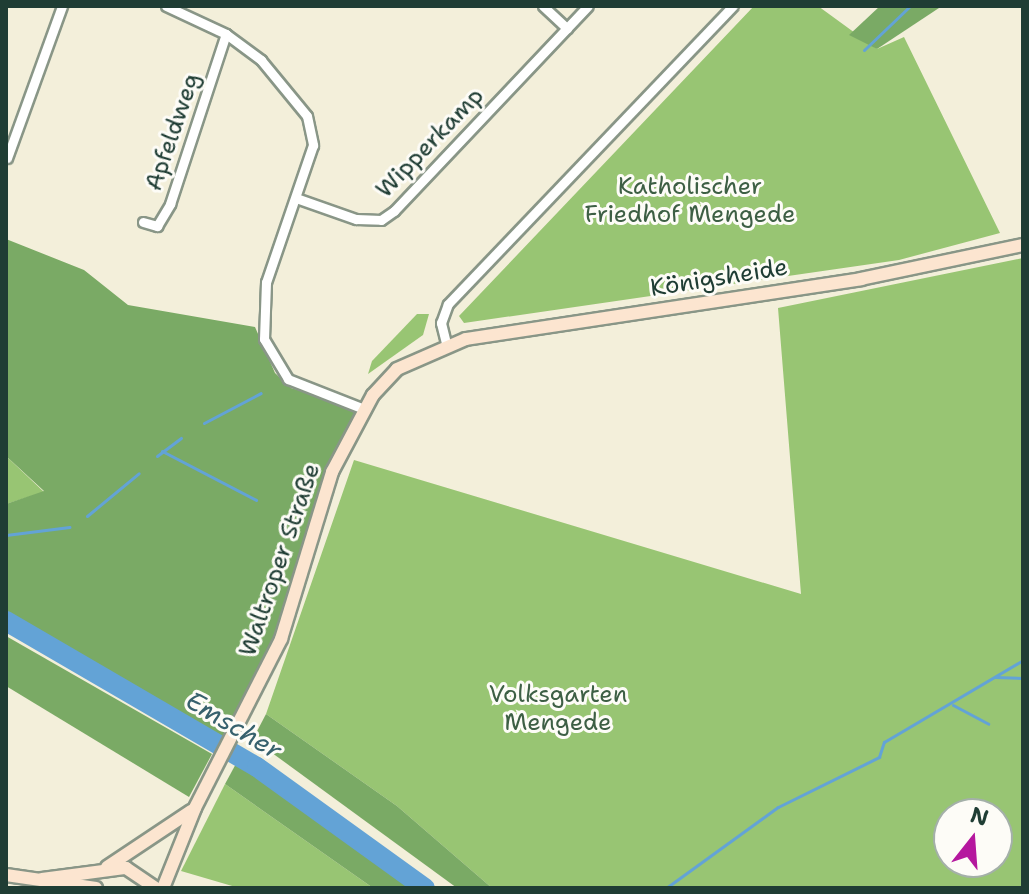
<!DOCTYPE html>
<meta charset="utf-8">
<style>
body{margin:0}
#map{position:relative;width:1029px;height:894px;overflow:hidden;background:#f3efda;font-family:"Shantell Sans",sans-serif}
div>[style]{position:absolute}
.green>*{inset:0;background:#98c573}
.forest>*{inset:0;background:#7aaa65}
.stream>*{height:3px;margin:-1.5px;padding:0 1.5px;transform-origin:1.5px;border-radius:1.5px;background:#63a3d6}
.river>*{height:20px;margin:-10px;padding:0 10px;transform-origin:10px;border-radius:10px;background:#63a3d6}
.roads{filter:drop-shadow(2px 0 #899687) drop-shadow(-2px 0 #899687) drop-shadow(0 2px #899687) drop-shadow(0 -2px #899687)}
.street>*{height:9px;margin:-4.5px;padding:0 4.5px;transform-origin:4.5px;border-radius:4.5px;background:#fff}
.secondary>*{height:12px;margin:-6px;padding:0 6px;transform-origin:6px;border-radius:6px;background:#fce5d0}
span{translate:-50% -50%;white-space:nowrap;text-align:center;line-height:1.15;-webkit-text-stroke:6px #fdfcf7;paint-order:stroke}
.street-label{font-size:24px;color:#1f3d34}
.park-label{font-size:24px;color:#3d5f44}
.water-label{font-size:26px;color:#37616d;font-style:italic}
.frame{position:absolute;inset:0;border:8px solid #1f3d34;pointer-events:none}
.north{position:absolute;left:933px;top:798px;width:80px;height:80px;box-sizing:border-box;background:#fdfcf7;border:2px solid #a4b0a9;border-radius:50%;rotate:17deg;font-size:22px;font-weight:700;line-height:32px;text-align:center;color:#1f3d34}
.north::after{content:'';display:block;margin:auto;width:28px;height:36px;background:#b5179e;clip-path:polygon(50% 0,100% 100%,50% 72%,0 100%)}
</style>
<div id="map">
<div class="green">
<i style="clip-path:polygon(754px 6px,818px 6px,877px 49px,904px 37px,1000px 233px,899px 260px,464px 323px,459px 316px)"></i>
<i style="clip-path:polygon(evenodd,1023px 258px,1023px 888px,492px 888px,397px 806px,266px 714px,354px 460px,801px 594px,778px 308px,1023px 258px,949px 814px,997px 814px,997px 862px,949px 862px,949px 814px)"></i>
<i style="clip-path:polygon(417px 314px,429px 314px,423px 335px,368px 374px,372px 361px)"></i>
<i style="clip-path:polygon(6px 456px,44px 492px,6px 504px)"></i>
<i style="clip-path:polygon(225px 784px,373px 888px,239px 888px,181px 871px)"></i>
</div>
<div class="forest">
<i style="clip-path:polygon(880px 6px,942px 6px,877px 49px,849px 35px)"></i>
<i style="clip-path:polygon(6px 239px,84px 270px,128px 305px,255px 327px,275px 373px,291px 388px,364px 409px,340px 455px,290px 614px,227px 750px,6px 621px,6px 504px,44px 491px,6px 456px)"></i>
<i style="clip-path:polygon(6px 636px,212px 754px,189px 797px,6px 686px)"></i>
<i style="clip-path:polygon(266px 714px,397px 806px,492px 888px,457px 888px,253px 739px)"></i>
<i style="clip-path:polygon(238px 760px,416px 888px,373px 888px,225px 784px)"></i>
</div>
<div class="stream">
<i style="left:864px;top:50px;width:64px;rotate:-43.7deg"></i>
<i style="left:204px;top:423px;width:64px;rotate:-27.8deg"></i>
<i style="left:162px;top:451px;width:106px;rotate:27.5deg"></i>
<i style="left:157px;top:456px;width:30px;rotate:-37deg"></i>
<i style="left:87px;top:516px;width:67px;rotate:-39.6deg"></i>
<i style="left:6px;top:535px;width:64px;rotate:-7.2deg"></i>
<i style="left:995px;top:677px;width:28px;rotate:2deg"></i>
<i style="left:953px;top:705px;width:40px;rotate:28deg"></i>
<i style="left:666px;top:888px;width:138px;rotate:-35.9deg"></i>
<i style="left:778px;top:807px;width:113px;rotate:-26.3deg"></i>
<i style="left:879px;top:757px;width:16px;rotate:-72deg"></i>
<i style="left:884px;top:742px;width:161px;rotate:-30.5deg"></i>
</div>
<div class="river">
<i style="left:6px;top:621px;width:290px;rotate:30.2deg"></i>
<i style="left:257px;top:767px;width:207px;rotate:35.8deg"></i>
</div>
<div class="roads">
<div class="street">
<i style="left:166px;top:6px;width:66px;rotate:25deg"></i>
<i style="left:226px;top:34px;width:44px;rotate:36.6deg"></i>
<i style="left:261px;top:60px;width:72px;rotate:50.6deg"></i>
<i style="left:307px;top:116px;width:30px;rotate:78deg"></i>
<i style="left:313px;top:145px;width:145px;rotate:108.9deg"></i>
<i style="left:266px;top:282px;width:57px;rotate:92deg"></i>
<i style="left:264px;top:339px;width:47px;rotate:59deg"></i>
<i style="left:288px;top:379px;width:82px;rotate:21.5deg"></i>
<i style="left:543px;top:6px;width:33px;rotate:43deg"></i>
<i style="left:7px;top:158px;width:162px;rotate:-70.1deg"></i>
<i style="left:296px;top:198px;width:64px;rotate:19.3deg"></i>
<i style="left:356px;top:219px;width:25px;rotate:2deg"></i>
<i style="left:381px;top:220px;width:16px;rotate:-35deg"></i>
<i style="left:394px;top:211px;width:282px;rotate:-46.6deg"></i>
<i style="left:143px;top:222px;width:15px;rotate:16deg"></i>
<i style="left:157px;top:226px;width:26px;rotate:-59deg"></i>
<i style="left:170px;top:204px;width:179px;rotate:-71.8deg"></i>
<i style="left:446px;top:343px;width:21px;rotate:-104deg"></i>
<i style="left:441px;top:323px;width:20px;rotate:-70deg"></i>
<i style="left:448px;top:304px;width:412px;rotate:-46.3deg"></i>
</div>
<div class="secondary">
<i style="left:107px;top:867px;width:101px;rotate:-33.7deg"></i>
<i style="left:6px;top:875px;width:91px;rotate:8.2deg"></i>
<i style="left:42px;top:879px;width:85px;rotate:-7.5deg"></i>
<i style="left:126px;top:868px;width:36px;rotate:34deg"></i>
<i style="left:163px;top:888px;width:86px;rotate:-68.2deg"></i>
<i style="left:195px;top:808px;width:190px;rotate:-63deg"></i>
<i style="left:281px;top:639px;width:175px;rotate:-73deg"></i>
<i style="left:332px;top:472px;width:87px;rotate:-62deg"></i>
<i style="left:373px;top:395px;width:35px;rotate:-47deg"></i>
<i style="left:397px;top:369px;width:75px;rotate:-23.5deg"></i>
<i style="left:466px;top:339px;width:400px;rotate:-8.6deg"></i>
<i style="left:861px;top:279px;width:166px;rotate:-11.9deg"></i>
</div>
</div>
<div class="street-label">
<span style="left:173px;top:132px;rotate:-71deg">Apfeldweg</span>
<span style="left:430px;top:143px;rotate:-46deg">Wipperkamp</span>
<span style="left:719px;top:278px;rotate:-9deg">Königsheide</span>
<span style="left:280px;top:560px;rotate:-71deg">Waltroper Straße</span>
</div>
<div class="park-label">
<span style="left:690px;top:201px">Katholischer<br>Friedhof Mengede</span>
<span style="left:558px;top:709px">Volksgarten<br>Mengede</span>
</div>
<div class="water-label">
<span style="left:234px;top:725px;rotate:31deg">Emscher</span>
</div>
<div class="frame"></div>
<div class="north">N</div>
</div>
